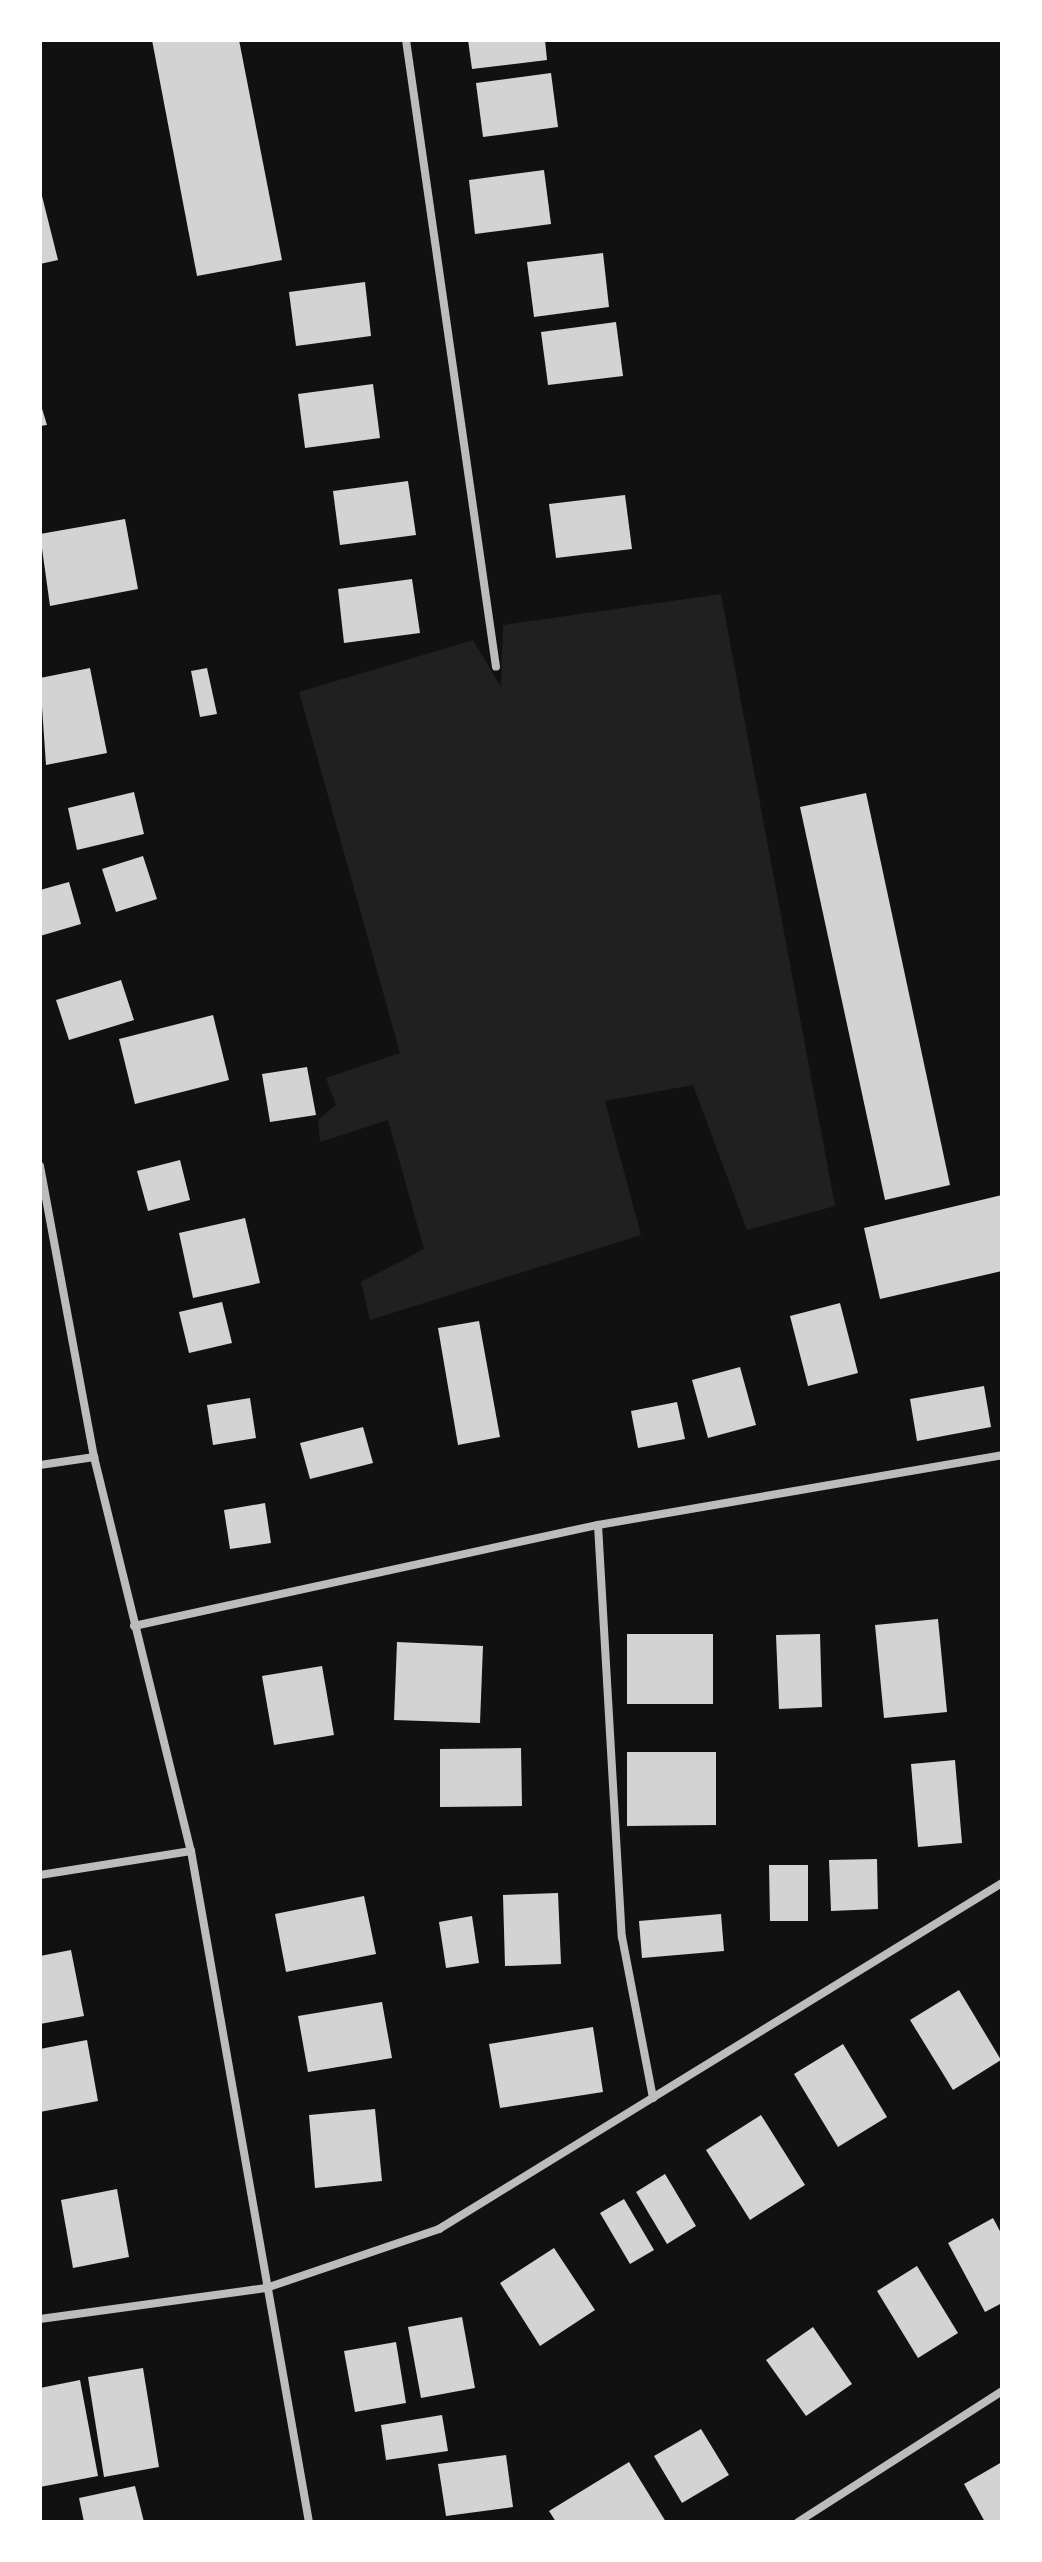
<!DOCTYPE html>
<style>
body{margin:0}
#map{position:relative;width:1042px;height:2562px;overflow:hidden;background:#111;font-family:"Exo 2",sans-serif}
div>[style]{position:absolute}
.green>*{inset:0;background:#202020}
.building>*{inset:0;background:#d3d3d3}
.minor>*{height:8px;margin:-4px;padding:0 4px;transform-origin:4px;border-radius:4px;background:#bcbcbc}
span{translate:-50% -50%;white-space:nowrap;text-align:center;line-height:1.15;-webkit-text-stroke:8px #fff;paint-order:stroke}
.frame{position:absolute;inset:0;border:42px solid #fff;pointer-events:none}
</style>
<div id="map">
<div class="green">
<i style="clip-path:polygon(721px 594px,835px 1206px,747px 1230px,693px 1085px,605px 1101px,641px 1235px,370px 1320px,361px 1282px,424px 1249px,388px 1120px,320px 1142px,318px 1120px,336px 1105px,326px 1078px,400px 1053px,299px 692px,473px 640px,501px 687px,503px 625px)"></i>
</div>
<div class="building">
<i style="clip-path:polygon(152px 40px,239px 40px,282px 260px,197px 276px)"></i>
<i style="clip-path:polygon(468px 40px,545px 40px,547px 60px,472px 69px)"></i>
<i style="clip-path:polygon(551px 73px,558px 127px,483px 137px,476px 83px)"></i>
<i style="clip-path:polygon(544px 170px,551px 224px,475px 234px,469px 180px)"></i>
<i style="clip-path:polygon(40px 188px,58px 260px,40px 264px)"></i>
<i style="clip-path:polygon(603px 253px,609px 307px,534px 317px,527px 262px)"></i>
<i style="clip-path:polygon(365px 282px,371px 336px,296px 346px,289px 292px)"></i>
<i style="clip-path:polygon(616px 322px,623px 376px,548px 385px,541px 332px)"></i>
<i style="clip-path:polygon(373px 384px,380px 438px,305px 448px,298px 394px)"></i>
<i style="clip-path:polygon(40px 402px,47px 425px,40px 426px)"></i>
<i style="clip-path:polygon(408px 481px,416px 535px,340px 545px,333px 491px)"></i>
<i style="clip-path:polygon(625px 495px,632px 549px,556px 558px,549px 504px)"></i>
<i style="clip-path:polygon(125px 519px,138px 589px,50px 606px,40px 534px)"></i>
<i style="clip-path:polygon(412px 579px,420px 633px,344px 643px,338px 589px)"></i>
<i style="clip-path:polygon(90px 668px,107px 753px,46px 765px,40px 678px)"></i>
<i style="clip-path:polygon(207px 668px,217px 714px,200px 717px,191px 671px)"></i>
<i style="clip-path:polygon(134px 792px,144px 834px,77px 850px,68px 808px)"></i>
<i style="clip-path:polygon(866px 793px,950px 1185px,885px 1200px,800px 807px)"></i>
<i style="clip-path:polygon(143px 856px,157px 899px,116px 912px,102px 869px)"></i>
<i style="clip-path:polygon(69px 882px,81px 924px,40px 936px,40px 890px)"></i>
<i style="clip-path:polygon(121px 980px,134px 1020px,69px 1040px,56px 1000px)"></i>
<i style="clip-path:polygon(213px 1015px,229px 1080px,135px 1104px,119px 1039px)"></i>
<i style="clip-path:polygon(307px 1067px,316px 1115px,270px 1122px,262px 1074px)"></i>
<i style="clip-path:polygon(180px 1160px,190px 1200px,148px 1211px,137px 1171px)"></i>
<i style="clip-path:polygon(1002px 1195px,1002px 1271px,880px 1299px,864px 1228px)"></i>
<i style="clip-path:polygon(245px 1218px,260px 1283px,193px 1298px,179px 1233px)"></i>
<i style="clip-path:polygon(222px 1302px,232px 1343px,189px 1353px,179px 1312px)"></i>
<i style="clip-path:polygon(840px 1303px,858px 1373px,808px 1386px,790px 1316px)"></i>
<i style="clip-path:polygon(479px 1321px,500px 1437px,458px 1445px,438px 1328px)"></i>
<i style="clip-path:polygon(740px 1367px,756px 1425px,708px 1438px,692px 1380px)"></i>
<i style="clip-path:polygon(984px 1386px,991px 1427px,917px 1441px,910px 1399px)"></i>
<i style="clip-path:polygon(250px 1398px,256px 1438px,213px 1445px,207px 1405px)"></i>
<i style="clip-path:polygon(677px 1402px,685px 1439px,638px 1448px,631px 1411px)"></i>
<i style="clip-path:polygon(363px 1427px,373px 1463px,310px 1479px,300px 1443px)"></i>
<i style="clip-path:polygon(265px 1503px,271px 1543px,230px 1549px,224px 1510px)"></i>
<i style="clip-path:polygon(938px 1619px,947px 1712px,884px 1718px,875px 1625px)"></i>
<i style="clip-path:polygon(627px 1634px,713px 1634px,713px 1704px,627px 1704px)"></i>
<i style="clip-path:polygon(820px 1634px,822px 1707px,779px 1709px,776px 1635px)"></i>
<i style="clip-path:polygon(397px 1642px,483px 1646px,480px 1723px,394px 1720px)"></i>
<i style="clip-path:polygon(322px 1666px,334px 1735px,274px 1745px,262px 1676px)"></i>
<i style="clip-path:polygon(521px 1748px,522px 1806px,440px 1807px,440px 1749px)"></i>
<i style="clip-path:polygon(627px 1752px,716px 1752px,716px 1825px,627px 1826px)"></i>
<i style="clip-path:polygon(955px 1760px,962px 1843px,918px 1847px,911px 1764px)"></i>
<i style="clip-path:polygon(877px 1859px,878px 1909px,831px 1911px,829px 1860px)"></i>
<i style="clip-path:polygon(769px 1865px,808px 1865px,808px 1921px,770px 1921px)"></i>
<i style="clip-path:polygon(558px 1893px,561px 1964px,505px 1966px,503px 1895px)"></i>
<i style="clip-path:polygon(364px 1896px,376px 1954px,286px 1972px,275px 1914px)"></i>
<i style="clip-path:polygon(721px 1914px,724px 1951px,642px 1958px,639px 1921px)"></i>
<i style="clip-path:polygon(472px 1916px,479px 1963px,446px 1968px,439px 1922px)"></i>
<i style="clip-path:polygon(71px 1950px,84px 2016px,40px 2024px,40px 1956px)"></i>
<i style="clip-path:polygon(959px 1990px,1001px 2060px,953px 2090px,910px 2020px)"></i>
<i style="clip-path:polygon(382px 2002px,392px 2058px,308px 2072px,298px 2016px)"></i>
<i style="clip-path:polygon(593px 2027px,603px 2092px,500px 2108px,489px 2044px)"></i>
<i style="clip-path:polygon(87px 2040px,98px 2101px,40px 2112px,40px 2049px)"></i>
<i style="clip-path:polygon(843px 2044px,887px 2117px,838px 2147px,794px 2074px)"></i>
<i style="clip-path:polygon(375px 2109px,382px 2181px,315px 2188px,309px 2115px)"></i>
<i style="clip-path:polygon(761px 2115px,805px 2185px,750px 2220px,706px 2150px)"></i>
<i style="clip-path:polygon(665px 2174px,696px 2226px,667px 2244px,636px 2192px)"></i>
<i style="clip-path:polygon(117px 2189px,129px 2257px,73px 2268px,61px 2200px)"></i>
<i style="clip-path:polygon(624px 2199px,654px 2250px,630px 2264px,600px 2213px)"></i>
<i style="clip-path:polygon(993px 2218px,1002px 2235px,1002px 2303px,985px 2312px,948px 2243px)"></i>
<i style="clip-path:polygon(554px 2248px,595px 2310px,540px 2346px,500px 2283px)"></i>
<i style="clip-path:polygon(917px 2266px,958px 2333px,918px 2358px,877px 2291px)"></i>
<i style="clip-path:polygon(462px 2317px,475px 2388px,421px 2398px,408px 2327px)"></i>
<i style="clip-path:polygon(813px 2327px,852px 2384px,806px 2416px,766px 2360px)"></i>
<i style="clip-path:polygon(396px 2342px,406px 2403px,355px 2412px,344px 2351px)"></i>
<i style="clip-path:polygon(143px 2368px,159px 2467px,104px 2477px,88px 2377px)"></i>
<i style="clip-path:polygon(80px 2380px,98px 2476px,40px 2487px,40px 2388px)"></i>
<i style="clip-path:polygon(442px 2415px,448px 2451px,386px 2460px,381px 2425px)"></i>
<i style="clip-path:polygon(701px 2429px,729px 2475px,682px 2503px,654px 2456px)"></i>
<i style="clip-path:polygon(506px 2455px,513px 2507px,446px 2516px,438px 2464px)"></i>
<i style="clip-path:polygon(629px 2462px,666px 2522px,556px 2522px,549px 2511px)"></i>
<i style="clip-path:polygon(1002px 2462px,1002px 2522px,985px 2522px,964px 2484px)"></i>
<i style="clip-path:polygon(135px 2486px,144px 2522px,84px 2522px,79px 2498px)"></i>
</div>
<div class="minor">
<i style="left:406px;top:40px;width:633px;rotate:81.83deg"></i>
<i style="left:40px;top:1166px;width:296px;rotate:79.5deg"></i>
<i style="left:94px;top:1457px;width:406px;rotate:76.2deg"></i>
<i style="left:191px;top:1851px;width:681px;rotate:80.03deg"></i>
<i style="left:40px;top:1465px;width:55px;rotate:-8.4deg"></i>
<i style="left:598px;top:1525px;width:413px;rotate:86.7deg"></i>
<i style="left:622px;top:1937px;width:164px;rotate:79.1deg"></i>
<i style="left:134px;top:1626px;width:475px;rotate:-12.3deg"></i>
<i style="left:598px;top:1525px;width:410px;rotate:-9.8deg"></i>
<i style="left:40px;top:1875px;width:153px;rotate:-9deg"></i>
<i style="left:40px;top:2319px;width:228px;rotate:-7.8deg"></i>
<i style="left:266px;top:2288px;width:183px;rotate:-18.8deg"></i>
<i style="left:439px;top:2229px;width:661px;rotate:-31.57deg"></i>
<i style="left:798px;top:2522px;width:242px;rotate:-32.7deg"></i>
</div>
<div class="frame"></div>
</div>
